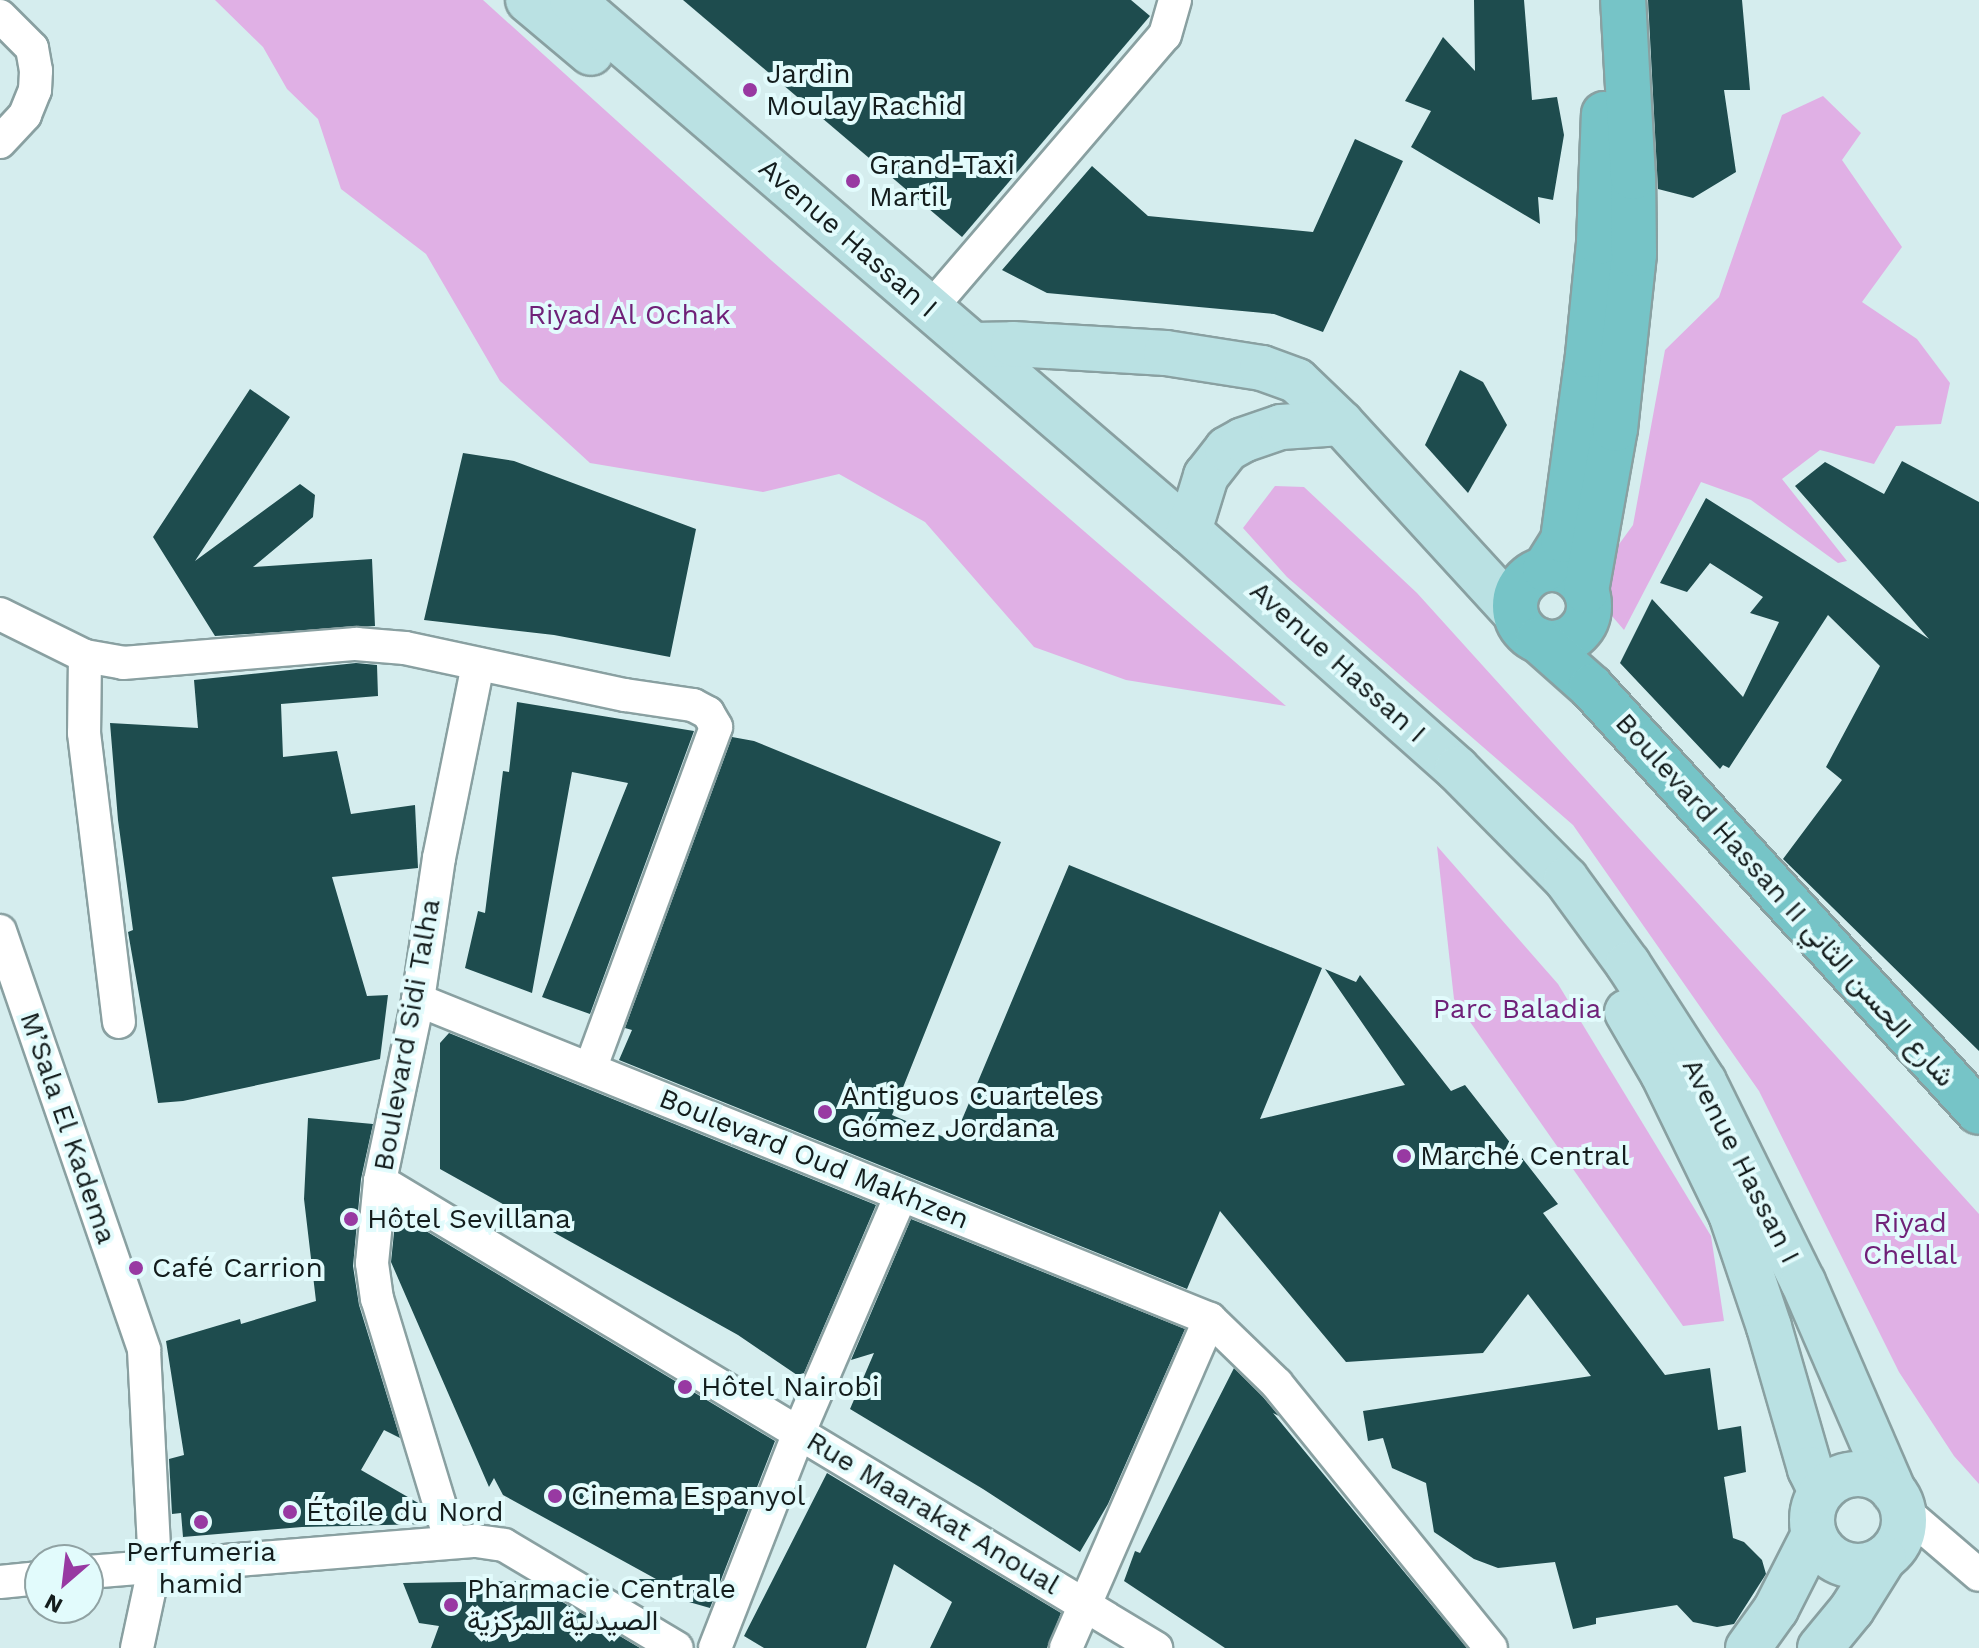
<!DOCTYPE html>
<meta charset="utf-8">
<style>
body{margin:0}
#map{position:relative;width:1979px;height:1648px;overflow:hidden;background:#d5edee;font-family:"Work Sans",Vazirmatn,sans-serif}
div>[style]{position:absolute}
.green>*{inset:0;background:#e0b0e5}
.building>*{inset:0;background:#1e4c4e}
.roads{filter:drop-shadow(2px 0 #89a0a1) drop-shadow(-2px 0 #89a0a1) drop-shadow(0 2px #89a0a1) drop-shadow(0 -2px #89a0a1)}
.street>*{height:32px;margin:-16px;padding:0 16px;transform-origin:16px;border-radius:16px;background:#fff}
.secondary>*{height:44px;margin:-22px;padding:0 22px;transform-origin:22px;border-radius:22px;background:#bae1e3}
.secondary>.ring{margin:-22px;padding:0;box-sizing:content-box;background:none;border:44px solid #bae1e3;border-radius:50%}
.primary>*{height:44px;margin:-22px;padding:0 22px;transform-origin:22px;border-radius:22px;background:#76c4c7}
.primary>.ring{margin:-22px;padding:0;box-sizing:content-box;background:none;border:44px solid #76c4c7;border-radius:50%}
.dots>*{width:22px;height:22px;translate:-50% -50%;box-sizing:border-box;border:4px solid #e2fbfc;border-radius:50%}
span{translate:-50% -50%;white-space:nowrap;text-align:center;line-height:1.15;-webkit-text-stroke:8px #e2fbfc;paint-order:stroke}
.poi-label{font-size:28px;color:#141d1d}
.left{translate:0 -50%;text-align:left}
.street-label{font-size:28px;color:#141d1d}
.park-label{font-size:28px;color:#6f2178}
.north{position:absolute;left:24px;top:1544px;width:80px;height:80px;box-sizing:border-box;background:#e2fbfc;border:2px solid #90a2a3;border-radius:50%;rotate:208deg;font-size:22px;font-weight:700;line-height:32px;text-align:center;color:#141d1d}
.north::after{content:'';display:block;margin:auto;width:28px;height:36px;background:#9839a2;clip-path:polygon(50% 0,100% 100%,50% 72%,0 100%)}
</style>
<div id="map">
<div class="green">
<i style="clip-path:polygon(215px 0,483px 0,772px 261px,1286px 706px,1126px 680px,1034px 647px,925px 522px,839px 474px,763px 492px,590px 463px,500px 381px,426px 254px,341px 189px,318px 119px,287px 89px,263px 47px)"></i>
<i style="clip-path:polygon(1823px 96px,1861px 133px,1842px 160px,1902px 247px,1862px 302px,1917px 339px,1950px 383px,1941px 424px,1896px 426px,1874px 464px,1820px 450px,1782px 479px,1847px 561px,1838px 563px,1751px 500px,1701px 482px,1624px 630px,1605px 608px,1609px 558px,1633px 525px,1665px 350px,1719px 297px,1782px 115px)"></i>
<i style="clip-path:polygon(1275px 486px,1304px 487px,1417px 593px,1979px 1214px,1979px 1484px,1954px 1456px,1899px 1372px,1759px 1091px,1573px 825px,1287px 577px,1243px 528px)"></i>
<i style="clip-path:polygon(1437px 846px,1558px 984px,1648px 1132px,1711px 1236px,1724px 1321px,1683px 1326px,1454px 999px)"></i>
</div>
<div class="building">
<i style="clip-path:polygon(683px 0,1131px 0,1150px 16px,962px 237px)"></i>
<i style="clip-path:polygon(1474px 0,1524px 0,1532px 100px,1557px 97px,1564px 135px,1553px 200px,1538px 197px,1540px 224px,1411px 147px,1431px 111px,1405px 101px,1443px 37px,1475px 71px)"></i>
<i style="clip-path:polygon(1648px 0,1742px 0,1750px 90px,1724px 90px,1736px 172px,1693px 198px,1658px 189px)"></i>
<i style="clip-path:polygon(1355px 139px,1403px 161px,1323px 332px,1274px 314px,1047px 293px,1002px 270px,1092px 166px,1148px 216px,1313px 232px)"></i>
<i style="clip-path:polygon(1460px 370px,1483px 382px,1507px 425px,1468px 493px,1425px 445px)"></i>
<i style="clip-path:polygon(250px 389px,290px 417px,195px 561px,300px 484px,315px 495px,313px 517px,253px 567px,372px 559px,375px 626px,215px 636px,153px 537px)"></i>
<i style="clip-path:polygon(463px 453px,514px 461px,696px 529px,670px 657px,554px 635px,424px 620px)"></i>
<i style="clip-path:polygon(1902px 461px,1979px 502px,1979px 1051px,1783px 859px,1842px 780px,1826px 767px,1880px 666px,1828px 615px,1729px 768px,1723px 765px,1720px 769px,1620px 663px,1652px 599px,1743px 697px,1779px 622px,1750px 613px,1763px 597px,1710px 563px,1687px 592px,1660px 583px,1706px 498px,1929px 639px,1795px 486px,1825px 462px,1884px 494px)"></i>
<i style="clip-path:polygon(356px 663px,377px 665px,378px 696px,281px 704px,283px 757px,337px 751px,351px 814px,415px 805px,418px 868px,332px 877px,367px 996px,388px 995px,380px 1059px,183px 1101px,158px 1103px,128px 932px,133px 930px,118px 820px,110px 723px,198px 728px,194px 680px)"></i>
<i style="clip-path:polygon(517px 702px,694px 731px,590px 1014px,542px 997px,628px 783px,572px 772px,532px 993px,465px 968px,478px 911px,485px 913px,503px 771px,509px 772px)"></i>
<i style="clip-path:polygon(732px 737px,754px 741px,1001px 842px,892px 1115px,953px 1141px,1069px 865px,1322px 968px,1260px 1119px,1405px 1085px,1325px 969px,1356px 982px,1360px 975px,1451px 1091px,1465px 1085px,1558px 1204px,1543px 1213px,1665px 1375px,1710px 1368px,1718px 1430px,1741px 1426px,1746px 1472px,1724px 1477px,1733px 1538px,1744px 1542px,1762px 1560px,1766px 1574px,1734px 1624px,1717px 1627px,1693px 1622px,1677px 1605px,1596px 1618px,1596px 1624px,1573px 1629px,1555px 1562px,1498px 1568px,1474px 1559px,1434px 1532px,1426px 1483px,1392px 1468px,1383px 1438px,1368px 1441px,1363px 1411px,1591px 1376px,1528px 1294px,1483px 1353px,1346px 1362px,1220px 1211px,1187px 1289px,619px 1060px,632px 1030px,625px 1028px)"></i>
<i style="clip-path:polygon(449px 1033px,876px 1205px,804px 1373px,797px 1375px,738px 1335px,440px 1169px,440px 1043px)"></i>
<i style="clip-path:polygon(308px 1118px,373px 1124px,361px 1179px,353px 1266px,359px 1305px,400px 1438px,384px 1430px,361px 1470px,420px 1504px,426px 1524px,302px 1527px,183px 1537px,181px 1513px,172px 1514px,169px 1459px,184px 1455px,166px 1341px,240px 1319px,241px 1324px,316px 1301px,304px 1199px)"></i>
<i style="clip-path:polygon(396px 1213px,775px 1441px,710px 1608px,633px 1586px,634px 1579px,656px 1579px,503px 1495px,494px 1478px,489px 1487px,391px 1262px)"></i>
<i style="clip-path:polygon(911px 1219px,1185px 1329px,1108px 1504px,1080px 1552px,983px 1489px,850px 1409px,874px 1353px,851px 1360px)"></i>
<i style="clip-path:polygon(1234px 1368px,1263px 1397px,1279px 1416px,1273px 1413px,1467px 1648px,1225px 1648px,1124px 1581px,1135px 1551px,1140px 1553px)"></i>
<i style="clip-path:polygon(827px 1473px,1061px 1613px,1047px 1648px,930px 1648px,952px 1602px,894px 1564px,866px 1648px,764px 1648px,744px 1636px)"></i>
<i style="clip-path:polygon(527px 1581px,640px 1648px,431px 1648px,439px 1626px,419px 1623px,403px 1583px)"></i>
</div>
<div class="roads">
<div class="street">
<i style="left:0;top:16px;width:45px;rotate:45deg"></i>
<i style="left:32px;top:48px;width:23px;rotate:80deg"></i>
<i style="left:36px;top:71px;width:19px;rotate:93deg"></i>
<i style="left:35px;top:90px;width:27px;rotate:112deg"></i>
<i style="left:25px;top:115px;width:37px;rotate:133deg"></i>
<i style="left:929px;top:310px;width:362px;rotate:-49.4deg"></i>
<i style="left:1165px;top:35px;width:36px;rotate:-74deg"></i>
<i style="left:0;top:614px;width:95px;rotate:26.3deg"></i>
<i style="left:85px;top:656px;width:39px;rotate:10deg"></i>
<i style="left:123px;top:663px;width:234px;rotate:-4.7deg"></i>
<i style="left:356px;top:644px;width:49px;rotate:4.7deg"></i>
<i style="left:405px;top:648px;width:225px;rotate:12.1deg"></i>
<i style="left:625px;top:695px;width:69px;rotate:8.4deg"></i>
<i style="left:693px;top:705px;width:17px;rotate:28deg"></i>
<i style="left:708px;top:713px;width:16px;rotate:60deg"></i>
<i style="left:716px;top:727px;width:364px;rotate:110.2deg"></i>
<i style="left:85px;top:656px;width:77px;rotate:90.7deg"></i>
<i style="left:84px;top:733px;width:291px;rotate:83.1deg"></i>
<i style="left:0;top:931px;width:443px;rotate:71deg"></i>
<i style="left:144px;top:1350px;width:214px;rotate:87.1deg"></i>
<i style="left:155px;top:1564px;width:86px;rotate:102.1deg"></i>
<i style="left:418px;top:1000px;width:854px;rotate:21.94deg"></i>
<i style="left:1210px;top:1319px;width:93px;rotate:44.1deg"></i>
<i style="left:1277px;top:1384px;width:340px;rotate:51deg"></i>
<i style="left:380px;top:1181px;width:906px;rotate:31.04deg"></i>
<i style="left:1902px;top:1509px;width:101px;rotate:40.6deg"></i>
<i style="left:451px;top:1542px;width:254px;rotate:-106.9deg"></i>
<i style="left:377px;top:1299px;width:36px;rotate:-98deg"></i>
<i style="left:372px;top:1263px;width:82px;rotate:-84.4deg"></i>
<i style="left:380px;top:1181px;width:185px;rotate:-78.1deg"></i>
<i style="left:418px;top:1000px;width:144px;rotate:-81.6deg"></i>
<i style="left:439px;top:858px;width:198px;rotate:-78.6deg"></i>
<i style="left:88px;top:1572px;width:389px;rotate:-4.6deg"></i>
<i style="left:476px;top:1541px;width:28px;rotate:8deg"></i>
<i style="left:504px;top:1545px;width:201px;rotate:30.8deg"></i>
<i style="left:0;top:1582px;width:40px;rotate:-5.7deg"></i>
<i style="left:715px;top:1648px;width:232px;rotate:-68.7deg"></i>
<i style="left:799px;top:1432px;width:258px;rotate:-66.7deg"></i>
<i style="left:1066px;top:1648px;width:359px;rotate:-66.4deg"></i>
</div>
<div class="secondary">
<i style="left:528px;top:0;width:82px;rotate:40.1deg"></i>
<i style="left:572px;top:0;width:814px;rotate:40.72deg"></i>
<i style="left:1189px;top:531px;width:358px;rotate:41.6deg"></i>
<i style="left:1457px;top:769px;width:155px;rotate:45.3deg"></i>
<i style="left:1566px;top:879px;width:105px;rotate:53.9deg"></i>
<i style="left:1628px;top:964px;width:140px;rotate:57.2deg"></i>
<i style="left:1704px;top:1082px;width:223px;rotate:63.7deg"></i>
<i style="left:1803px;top:1282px;width:229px;rotate:66.6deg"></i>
<i style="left:974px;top:345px;width:39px;rotate:-1deg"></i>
<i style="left:1013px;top:344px;width:153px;rotate:3.4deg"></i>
<i style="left:1166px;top:353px;width:97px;rotate:8.9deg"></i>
<i style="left:1262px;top:368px;width:37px;rotate:20deg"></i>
<i style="left:1297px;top:381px;width:61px;rotate:43.7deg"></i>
<i style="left:1341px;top:423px;width:258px;rotate:47.5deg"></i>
<i style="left:1189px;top:531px;width:58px;rotate:-72.8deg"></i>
<i style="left:1206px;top:476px;width:34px;rotate:-52deg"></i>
<i style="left:1227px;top:449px;width:18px;rotate:-29deg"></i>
<i style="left:1243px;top:440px;width:40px;rotate:-18.9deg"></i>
<i style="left:1281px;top:427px;width:60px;rotate:-3.8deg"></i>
<i style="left:1627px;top:1012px;width:72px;rotate:59.9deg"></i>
<i style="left:1663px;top:1074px;width:156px;rotate:64.1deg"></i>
<i style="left:1731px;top:1214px;width:119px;rotate:71.4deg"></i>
<i style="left:1769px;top:1327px;width:148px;rotate:73.9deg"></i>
<i style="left:1810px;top:1469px;width:25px;rotate:64deg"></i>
<i class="ring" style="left:1812px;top:1474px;width:48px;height:48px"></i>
<i style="left:1748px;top:1648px;width:48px;rotate:-54.3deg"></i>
<i style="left:1776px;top:1609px;width:84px;rotate:-63.1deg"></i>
<i style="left:1820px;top:1648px;width:50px;rotate:-50.6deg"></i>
<i style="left:1852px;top:1609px;width:60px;rotate:-57.9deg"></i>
</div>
<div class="primary">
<i class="ring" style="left:1515px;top:569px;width:30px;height:30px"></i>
<i style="left:1545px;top:569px;width:34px;rotate:-58deg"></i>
<i style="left:1563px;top:540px;width:187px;rotate:-82.3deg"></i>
<i style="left:1588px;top:355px;width:114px;rotate:-84.4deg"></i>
<i style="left:1599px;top:242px;width:128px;rotate:-87.8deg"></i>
<i style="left:1586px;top:591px;width:165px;rotate:-79.9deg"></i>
<i style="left:1615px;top:429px;width:176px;rotate:-83.8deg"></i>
<i style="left:1634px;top:254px;width:77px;rotate:-90.7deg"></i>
<i style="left:1633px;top:177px;width:177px;rotate:-93.2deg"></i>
<i style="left:1538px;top:640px;width:71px;rotate:41.6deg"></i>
<i style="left:1591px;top:687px;width:575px;rotate:47.61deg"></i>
</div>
</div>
<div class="dots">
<i style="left:750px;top:90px;background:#9839a2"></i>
<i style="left:853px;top:181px;background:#9839a2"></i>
<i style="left:825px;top:1112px;background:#9839a2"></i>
<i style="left:1404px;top:1156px;background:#9839a2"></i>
<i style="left:351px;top:1219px;background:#9839a2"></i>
<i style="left:136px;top:1268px;background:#9839a2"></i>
<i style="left:685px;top:1387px;background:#9839a2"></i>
<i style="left:555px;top:1496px;background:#9839a2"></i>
<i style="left:290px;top:1512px;background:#9839a2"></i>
<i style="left:201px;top:1522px;background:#9839a2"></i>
<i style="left:451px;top:1605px;background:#9839a2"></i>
</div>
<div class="poi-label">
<span class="left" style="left:766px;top:90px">Jardin<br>Moulay Rachid</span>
<span class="left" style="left:869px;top:181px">Grand-Taxi<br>Martil</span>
<span class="left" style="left:841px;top:1112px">Antiguos Cuarteles<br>Gómez Jordana</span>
<span class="left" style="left:1420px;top:1156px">Marché Central</span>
<span class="left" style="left:367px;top:1219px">Hôtel Sevillana</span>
<span class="left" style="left:152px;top:1268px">Café Carrion</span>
<span class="left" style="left:701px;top:1387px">Hôtel Nairobi</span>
<span class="left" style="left:571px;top:1496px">Cinema Espanyol</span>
<span class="left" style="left:306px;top:1512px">Étoile du Nord</span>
<span style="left:201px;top:1568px">Perfumeria<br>hamid</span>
<span class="left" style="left:467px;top:1605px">Pharmacie Centrale<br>الصيدلية المركزية</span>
</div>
<div class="street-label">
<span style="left:848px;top:238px;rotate:41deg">Avenue Hassan I</span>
<span style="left:1338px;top:662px;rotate:42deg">Avenue Hassan I</span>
<span style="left:1785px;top:900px;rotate:48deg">Boulevard Hassan II شارع الحسن الثاني</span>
<span style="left:407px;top:1035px;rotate:-80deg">Boulevard Sidi Talha</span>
<span style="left:68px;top:1128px;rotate:71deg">M’Sala El Kadema</span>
<span style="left:814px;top:1159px;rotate:22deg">Boulevard Oud Makhzen</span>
<span style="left:1741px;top:1161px;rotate:63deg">Avenue Hassan I</span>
<span style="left:933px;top:1513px;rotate:31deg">Rue Maarakat Anoual</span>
</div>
<div class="park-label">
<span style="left:629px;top:315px">Riyad Al Ochak</span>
<span style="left:1517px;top:1009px">Parc Baladia</span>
<span style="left:1910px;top:1239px">Riyad<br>Chellal</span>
</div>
<div class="north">N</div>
</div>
